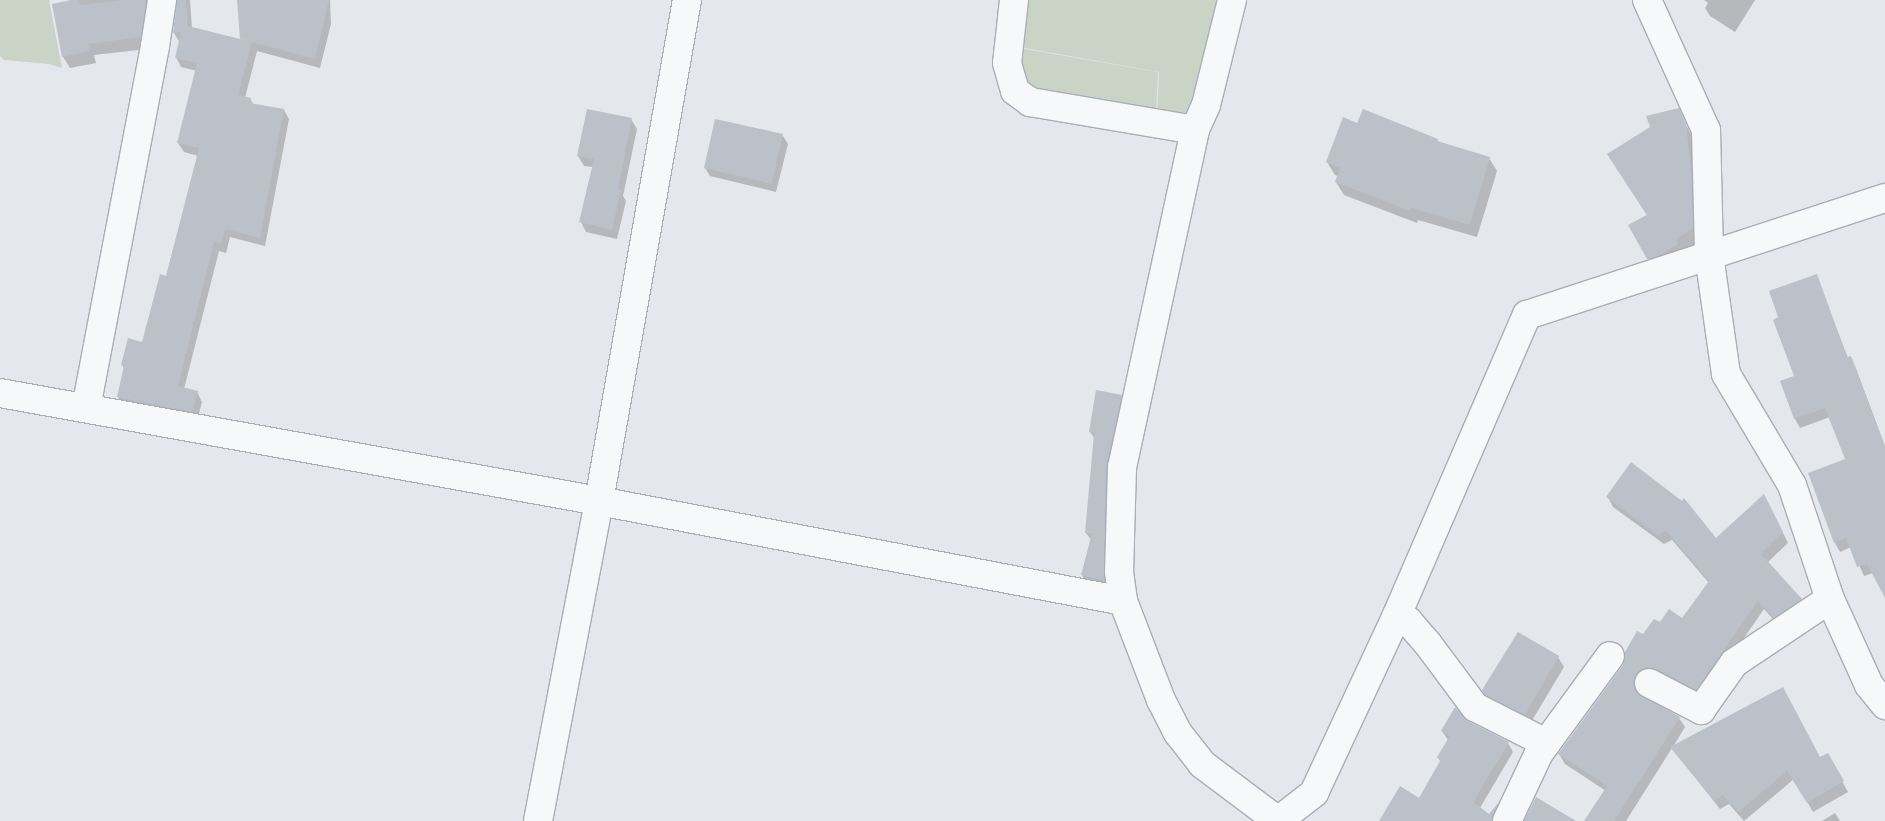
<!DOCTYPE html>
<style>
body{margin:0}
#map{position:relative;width:1885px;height:821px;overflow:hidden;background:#e4e7eb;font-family:"DejaVu Sans",sans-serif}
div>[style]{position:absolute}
.green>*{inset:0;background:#cad4c6}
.shadow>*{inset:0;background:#0003}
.building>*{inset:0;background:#bcc0c8}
.roads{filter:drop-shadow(1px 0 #a9aeb5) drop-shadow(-1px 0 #a9aeb5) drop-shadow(0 1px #a9aeb5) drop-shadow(0 -1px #a9aeb5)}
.minor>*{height:28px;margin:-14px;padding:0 14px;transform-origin:14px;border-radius:14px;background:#f7f8fa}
span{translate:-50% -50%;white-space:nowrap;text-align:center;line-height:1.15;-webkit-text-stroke:4.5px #f4f6f8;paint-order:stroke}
</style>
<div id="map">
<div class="green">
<i style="clip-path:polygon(0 0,49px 0,62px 68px,49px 64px,4px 60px,0 56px)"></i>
<i style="clip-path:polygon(1025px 0,1226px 0,1189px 120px,1157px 114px,1159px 72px,1019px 47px)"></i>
<i style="clip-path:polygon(1019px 48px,1158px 72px,1156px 114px,1025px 88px)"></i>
</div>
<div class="shadow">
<i style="clip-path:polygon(77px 0,159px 0,147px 49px,94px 55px,96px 63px,70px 68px,63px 57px)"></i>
<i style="clip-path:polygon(178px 0,190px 0,192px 28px,243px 41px,239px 0,330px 0,331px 24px,320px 68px,257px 51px,245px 98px,250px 99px,254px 105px,284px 110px,289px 119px,265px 246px,230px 237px,226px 253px,219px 251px,184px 389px,197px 392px,202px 402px,197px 421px,123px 406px,118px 397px,125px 370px,122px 365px,143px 343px,166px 277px,198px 156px,184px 152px,178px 143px,197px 71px,181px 67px,176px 57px,180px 43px,174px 33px)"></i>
<i style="clip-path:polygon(1704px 0,1755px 0,1735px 32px,1710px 16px,1705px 8px,1708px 3px)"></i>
<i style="clip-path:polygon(1678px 110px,1693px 138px,1699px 241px,1655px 271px,1630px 225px,1647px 215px,1608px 155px)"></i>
<i style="clip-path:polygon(631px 119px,637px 129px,623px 196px,626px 201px,617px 239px,586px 232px,581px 222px,593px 167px,584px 166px,578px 156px)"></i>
<i style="clip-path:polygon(1358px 125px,1437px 140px,1439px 143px,1489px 158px,1497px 171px,1477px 237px,1418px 220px,1417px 223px,1344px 195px,1336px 182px,1338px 176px,1335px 175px,1327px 162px)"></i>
<i style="clip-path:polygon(783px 136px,788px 144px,776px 192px,710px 176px,705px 168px)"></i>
<i style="clip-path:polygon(1816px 276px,1848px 358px,1850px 357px,1855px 366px,1885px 446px,1885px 576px,1873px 573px,1864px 576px,1851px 547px,1840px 552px,1835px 543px,1846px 459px,1830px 417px,1800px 428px,1795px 419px,1796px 377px,1780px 317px)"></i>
<i style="clip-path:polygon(1121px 396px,1126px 405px,1109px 589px,1087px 584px,1082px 575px,1092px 541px,1086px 533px,1095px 439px,1090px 432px)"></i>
<i style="clip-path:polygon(1608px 497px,1716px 540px,1769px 505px,1788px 543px,1767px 563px,1801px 599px,1807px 609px,1780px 627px,1764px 609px,1702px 699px,1640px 686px,1638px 695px,1679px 718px,1685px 727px,1673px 747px,1820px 759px,1827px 754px,1848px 792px,1813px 812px,1794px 779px,1744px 821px,1729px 804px,1720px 809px,1672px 748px,1626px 821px,1586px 821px,1606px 791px,1565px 764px,1559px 754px,1624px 666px,1660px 624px,1683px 620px,1709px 583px,1672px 540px,1664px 544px,1613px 507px)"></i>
<i style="clip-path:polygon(1558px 657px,1564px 667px,1530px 724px,1489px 700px,1483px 690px)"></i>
<i style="clip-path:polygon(1467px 722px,1508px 743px,1513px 752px,1480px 808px,1494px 821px,1382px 821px,1419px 799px,1441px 761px,1448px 740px,1442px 731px)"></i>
<i style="clip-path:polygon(1835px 813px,1840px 821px,1822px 821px)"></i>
</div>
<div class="building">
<i style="clip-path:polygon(71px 0,79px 0,80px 5px,125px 0,146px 0,141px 37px,88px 44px,90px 51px,62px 57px,52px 4px)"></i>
<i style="clip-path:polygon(177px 0,186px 0,188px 26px,252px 42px,238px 95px,251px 98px,250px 103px,284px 109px,260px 238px,225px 229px,221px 244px,214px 242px,178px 386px,198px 391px,192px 412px,117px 397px,124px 366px,121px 365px,128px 338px,142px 342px,160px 274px,166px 276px,199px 148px,177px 143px,197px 63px,175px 58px,181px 32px,173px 33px)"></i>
<i style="clip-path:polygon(237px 0,329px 0,315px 59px,240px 39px)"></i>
<i style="clip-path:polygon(1679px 108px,1686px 124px,1691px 169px,1693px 228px,1677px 239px,1678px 244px,1661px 255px,1647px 259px,1628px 225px,1647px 215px,1607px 154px,1650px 127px,1646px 116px)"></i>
<i style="clip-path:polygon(587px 109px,632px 118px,618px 189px,621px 190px,612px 230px,579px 222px,594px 159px,577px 156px)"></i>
<i style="clip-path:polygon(1363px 109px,1438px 139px,1437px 141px,1490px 157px,1470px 225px,1411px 208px,1410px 211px,1335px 182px,1340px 168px,1326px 162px,1343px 117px,1357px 123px)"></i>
<i style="clip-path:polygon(715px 119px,783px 134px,772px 184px,704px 168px)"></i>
<i style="clip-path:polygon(1817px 274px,1847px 357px,1851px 356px,1885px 447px,1885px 598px,1867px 564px,1857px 567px,1846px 538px,1834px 543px,1808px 473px,1845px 459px,1825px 408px,1794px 419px,1780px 381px,1794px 376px,1773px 320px,1778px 317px,1769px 291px)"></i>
<i style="clip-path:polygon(1096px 390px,1122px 395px,1106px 466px,1104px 581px,1081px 575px,1092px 533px,1085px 533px,1094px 433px,1089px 432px)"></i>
<i style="clip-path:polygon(1631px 462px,1682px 501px,1684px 498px,1716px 538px,1764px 494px,1783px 532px,1761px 554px,1802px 599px,1774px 618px,1758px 601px,1696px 690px,1656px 669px,1648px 667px,1640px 670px,1635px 676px,1633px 683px,1636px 692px,1680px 717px,1614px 821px,1584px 821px,1607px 786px,1558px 754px,1623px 665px,1625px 652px,1637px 631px,1643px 634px,1654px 619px,1660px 622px,1669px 609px,1682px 618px,1709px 581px,1666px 531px,1658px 535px,1606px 497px)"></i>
<i style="clip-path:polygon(1518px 632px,1559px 656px,1525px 715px,1485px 695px,1482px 690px)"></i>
<i style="clip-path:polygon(1783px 687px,1820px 757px,1828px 753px,1844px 781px,1807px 803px,1787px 771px,1738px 812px,1723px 795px,1714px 801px,1670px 747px)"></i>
<i style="clip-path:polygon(1455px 707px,1468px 721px,1509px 742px,1473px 802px,1489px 814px,1499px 802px,1492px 821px,1379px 821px,1400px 786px,1419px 798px,1440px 761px,1437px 757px,1450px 736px,1441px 731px)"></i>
<i style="clip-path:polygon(1536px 797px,1576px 821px,1524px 821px)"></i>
</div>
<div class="roads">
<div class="minor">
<i style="left:1014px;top:0;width:63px;rotate:96.3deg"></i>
<i style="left:1007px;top:63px;width:29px;rotate:74deg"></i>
<i style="left:1015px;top:91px;width:19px;rotate:36deg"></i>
<i style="left:1030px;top:102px;width:167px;rotate:9.6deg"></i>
<i style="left:1232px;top:0;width:108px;rotate:103.9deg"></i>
<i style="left:1206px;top:105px;width:27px;rotate:114deg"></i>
<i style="left:1195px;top:130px;width:345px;rotate:102.2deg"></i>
<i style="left:1122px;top:467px;width:105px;rotate:91.6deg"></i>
<i style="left:1119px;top:572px;width:29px;rotate:82deg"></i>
<i style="left:1123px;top:601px;width:106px;rotate:69deg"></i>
<i style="left:1161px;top:700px;width:37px;rotate:63deg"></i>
<i style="left:1178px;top:733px;width:39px;rotate:52deg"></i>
<i style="left:1202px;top:764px;width:95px;rotate:36.9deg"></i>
<i style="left:1647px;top:0;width:143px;rotate:65.6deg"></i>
<i style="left:1706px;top:130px;width:125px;rotate:88.6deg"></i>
<i style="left:1709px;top:255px;width:120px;rotate:81.9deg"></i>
<i style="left:1726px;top:374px;width:129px;rotate:59.3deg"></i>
<i style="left:1792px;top:485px;width:120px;rotate:71.6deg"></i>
<i style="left:1830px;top:599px;width:94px;rotate:65.6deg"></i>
<i style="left:1869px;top:685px;width:26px;rotate:51deg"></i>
<i style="left:0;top:393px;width:609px;rotate:10.22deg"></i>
<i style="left:599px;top:501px;width:533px;rotate:10.8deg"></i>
<i style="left:86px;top:408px;width:369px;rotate:-79.2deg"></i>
<i style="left:155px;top:46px;width:47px;rotate:-81.3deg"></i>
<i style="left:1397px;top:615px;width:13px;rotate:29deg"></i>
<i style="left:1408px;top:621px;width:30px;rotate:49deg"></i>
<i style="left:1428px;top:644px;width:79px;rotate:53.3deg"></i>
<i style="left:1475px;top:707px;width:80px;rotate:26.9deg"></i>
<i style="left:1649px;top:683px;width:59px;rotate:27.4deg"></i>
<i style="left:1701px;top:710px;width:57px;rotate:-54.9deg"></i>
<i style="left:1734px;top:663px;width:115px;rotate:-33.7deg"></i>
<i style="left:538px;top:821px;width:326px;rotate:-79.2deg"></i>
<i style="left:599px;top:501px;width:509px;rotate:-80.04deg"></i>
<i style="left:1278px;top:821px;width:46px;rotate:-37.9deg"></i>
<i style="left:1314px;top:793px;width:196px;rotate:-65deg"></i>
<i style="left:1397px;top:615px;width:327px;rotate:-66.6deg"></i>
<i style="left:1527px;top:315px;width:377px;rotate:-18.1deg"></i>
<i style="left:1507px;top:821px;width:75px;rotate:-64.8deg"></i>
<i style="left:1539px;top:753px;width:120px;rotate:-53.8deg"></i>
</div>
</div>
</div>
